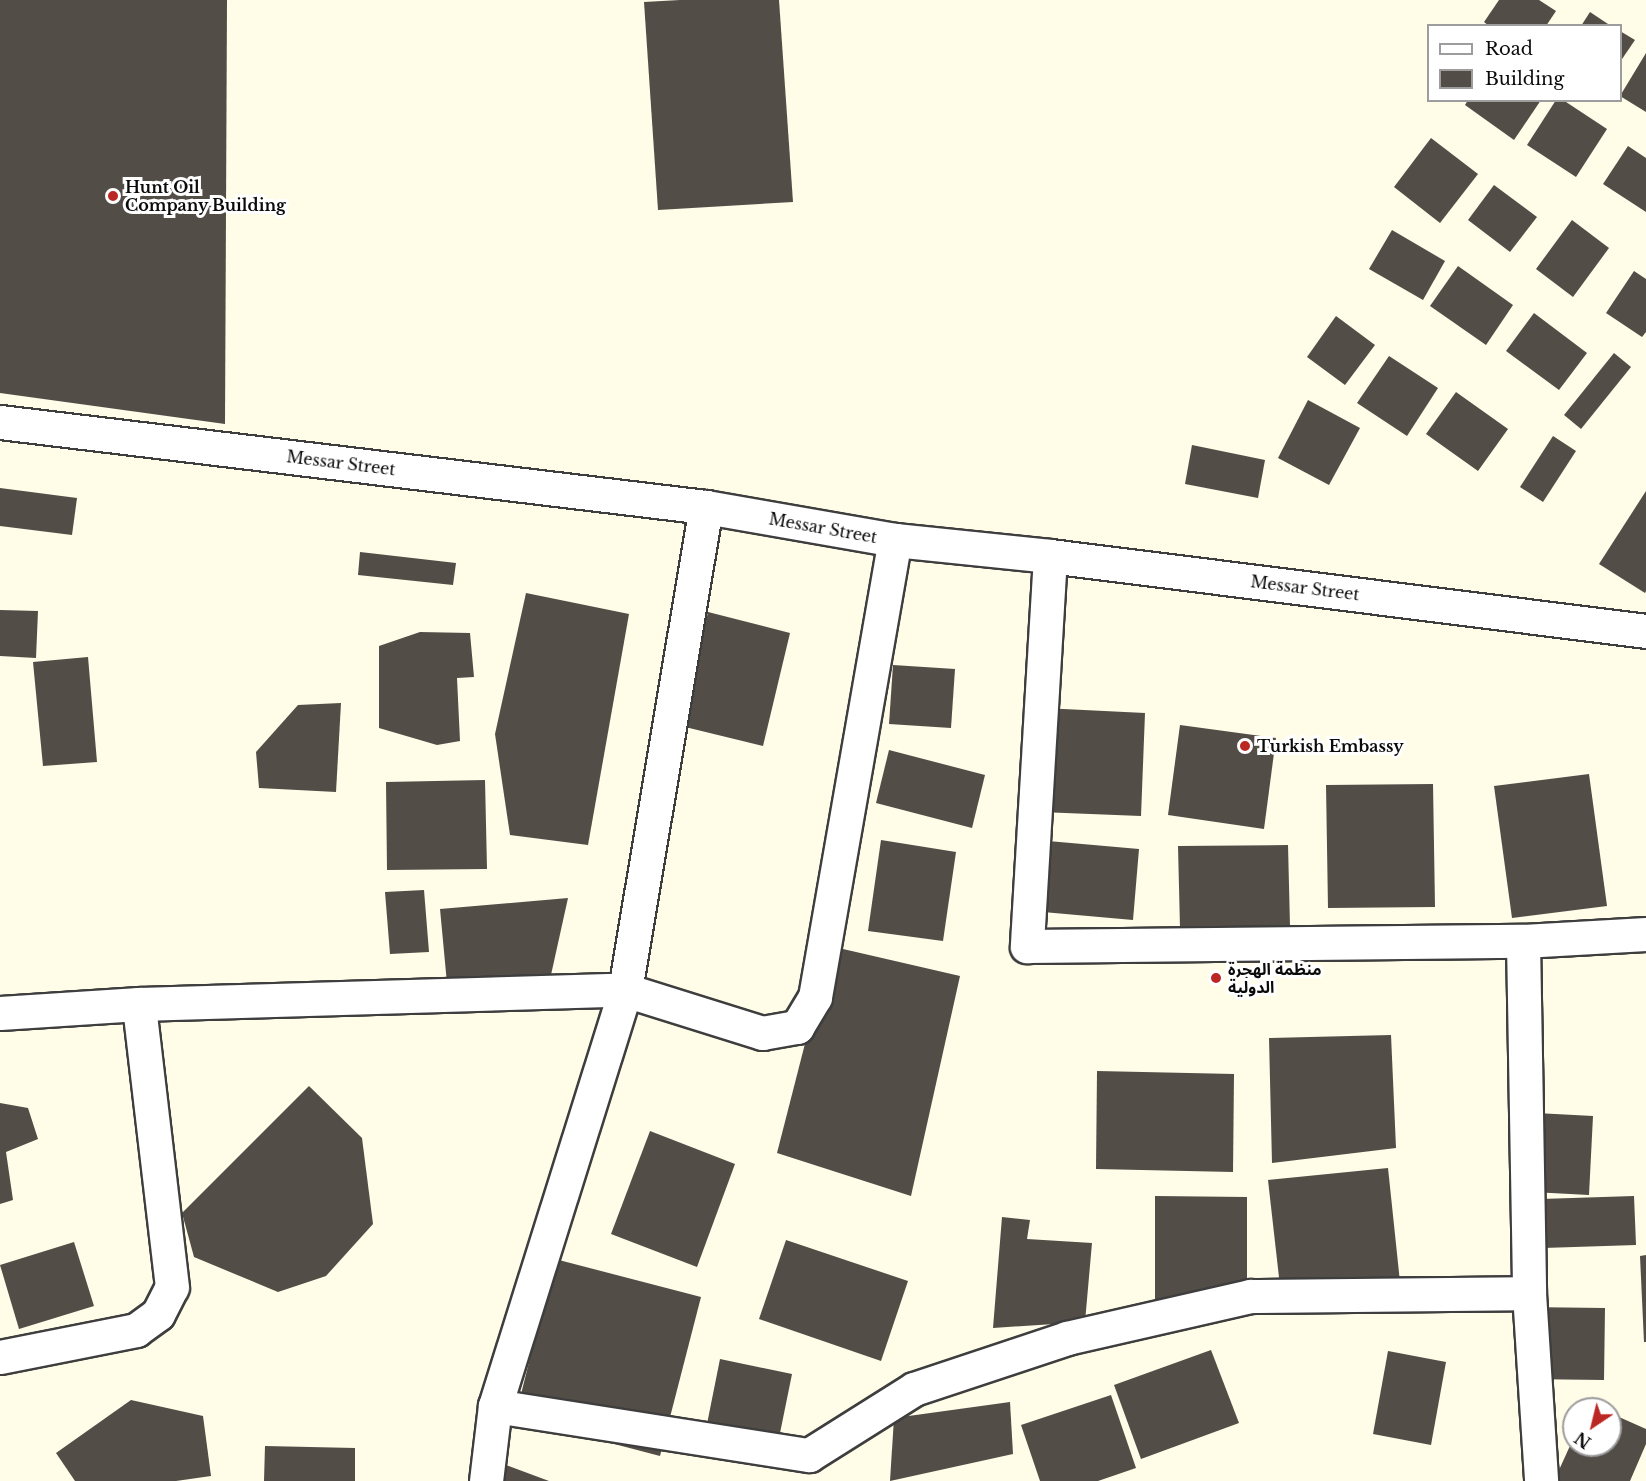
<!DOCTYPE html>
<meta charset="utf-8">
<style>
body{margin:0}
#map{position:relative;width:1646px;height:1481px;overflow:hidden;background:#fffce8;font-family:"Libre Baskerville","Noto Sans Arabic",serif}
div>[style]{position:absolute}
.building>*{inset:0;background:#534d47}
.roads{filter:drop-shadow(2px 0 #3e3e3e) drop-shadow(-2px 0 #3e3e3e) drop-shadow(0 2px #3e3e3e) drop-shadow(0 -2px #3e3e3e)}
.minor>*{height:33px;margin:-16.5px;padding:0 16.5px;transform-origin:16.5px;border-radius:16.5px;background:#fff}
.dots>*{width:16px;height:16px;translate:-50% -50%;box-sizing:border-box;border:3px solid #fff;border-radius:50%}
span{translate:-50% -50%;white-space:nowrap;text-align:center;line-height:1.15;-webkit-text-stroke:6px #fff;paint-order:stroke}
.poi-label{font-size:16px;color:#0b0b0b;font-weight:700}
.left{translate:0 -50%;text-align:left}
.street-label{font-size:16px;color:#0b0b0b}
.legend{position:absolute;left:1427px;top:24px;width:195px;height:78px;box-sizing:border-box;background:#fff;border:2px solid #9d9d9d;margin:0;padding:8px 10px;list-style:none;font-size:18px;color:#0b0b0b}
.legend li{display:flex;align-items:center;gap:12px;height:30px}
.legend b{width:30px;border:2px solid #9d9d9d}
.north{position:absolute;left:1562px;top:1397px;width:60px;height:60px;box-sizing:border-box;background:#fff;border:2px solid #9d9d9d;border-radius:50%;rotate:215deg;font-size:16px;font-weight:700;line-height:24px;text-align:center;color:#0b0b0b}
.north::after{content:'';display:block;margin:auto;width:21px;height:27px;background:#bb2722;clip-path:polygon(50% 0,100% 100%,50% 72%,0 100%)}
</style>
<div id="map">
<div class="building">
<i style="clip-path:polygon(0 0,227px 0,225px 424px,0 393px)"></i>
<i style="clip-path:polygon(680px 0,779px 0,793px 202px,658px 210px,644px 2px)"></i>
<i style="clip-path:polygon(1499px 0,1539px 0,1556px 11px,1546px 26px,1489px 26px,1484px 22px)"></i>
<i style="clip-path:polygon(1590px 12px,1611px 26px,1581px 26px)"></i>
<i style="clip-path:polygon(1620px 31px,1635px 40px,1620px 62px)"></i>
<i style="clip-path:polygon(1646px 53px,1646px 112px,1620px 96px)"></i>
<i style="clip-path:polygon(1468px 100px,1541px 100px,1514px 140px,1465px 105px)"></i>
<i style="clip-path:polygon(1556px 100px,1563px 100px,1607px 129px,1576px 177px,1527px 145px)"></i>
<i style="clip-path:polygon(1431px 138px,1478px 174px,1440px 223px,1394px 187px)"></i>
<i style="clip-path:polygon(1628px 146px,1646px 158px,1646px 212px,1603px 184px)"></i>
<i style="clip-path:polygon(1494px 185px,1537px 217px,1510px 252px,1468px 220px)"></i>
<i style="clip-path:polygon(1572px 220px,1609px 248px,1573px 297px,1536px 269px)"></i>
<i style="clip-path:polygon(1392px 230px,1445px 261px,1423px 300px,1369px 269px)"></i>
<i style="clip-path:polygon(1458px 266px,1513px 305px,1486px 345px,1430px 306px)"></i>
<i style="clip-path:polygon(1634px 271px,1646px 279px,1646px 332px,1642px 337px,1606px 313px)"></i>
<i style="clip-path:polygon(1534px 313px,1587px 353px,1559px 390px,1506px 351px)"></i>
<i style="clip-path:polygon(1336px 316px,1375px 345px,1345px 385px,1307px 357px)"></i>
<i style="clip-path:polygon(1614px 353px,1631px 367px,1581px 429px,1564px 415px)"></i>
<i style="clip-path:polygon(1389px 356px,1438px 388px,1407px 436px,1357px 403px)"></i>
<i style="clip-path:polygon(1456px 392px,1508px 429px,1478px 471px,1426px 434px)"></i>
<i style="clip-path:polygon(1308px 400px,1360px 428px,1329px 485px,1278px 458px)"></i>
<i style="clip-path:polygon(1553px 436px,1576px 451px,1543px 502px,1520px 487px)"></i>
<i style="clip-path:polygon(1192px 445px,1265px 460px,1258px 498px,1185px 484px)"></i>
<i style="clip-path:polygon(0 488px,77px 498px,72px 535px,0 526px)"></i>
<i style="clip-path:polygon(1646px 491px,1646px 591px,1645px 593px,1599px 564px)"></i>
<i style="clip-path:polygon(360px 552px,456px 563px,453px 585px,358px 575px)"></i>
<i style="clip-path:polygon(526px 593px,629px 614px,588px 845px,510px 835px,495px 734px)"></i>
<i style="clip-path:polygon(0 610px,38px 611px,36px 658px,0 656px)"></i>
<i style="clip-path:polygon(708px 612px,790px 633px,763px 746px,681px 726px)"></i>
<i style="clip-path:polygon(420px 632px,470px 633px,474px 677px,457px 678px,460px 741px,437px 745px,379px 728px,379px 646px)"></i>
<i style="clip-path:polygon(88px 657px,97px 762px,43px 766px,33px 662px)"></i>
<i style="clip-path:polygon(893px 665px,955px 669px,951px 728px,889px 724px)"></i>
<i style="clip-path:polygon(341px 703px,336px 792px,259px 788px,256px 752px,298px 705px)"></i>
<i style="clip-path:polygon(1043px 708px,1145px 713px,1141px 816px,1040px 812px)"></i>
<i style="clip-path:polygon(1180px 725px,1276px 738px,1264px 829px,1168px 815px)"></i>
<i style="clip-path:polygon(889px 750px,985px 775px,972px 828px,876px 803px)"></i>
<i style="clip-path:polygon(1589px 774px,1607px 906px,1512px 918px,1494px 786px)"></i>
<i style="clip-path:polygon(485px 780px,487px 869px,387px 870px,386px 782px)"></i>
<i style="clip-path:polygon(1433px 784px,1435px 907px,1328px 908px,1326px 785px)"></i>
<i style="clip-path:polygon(881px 840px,956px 852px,943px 941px,868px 931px)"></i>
<i style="clip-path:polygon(1048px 841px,1139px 849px,1133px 920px,1043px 912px)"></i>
<i style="clip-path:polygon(1288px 845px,1290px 926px,1180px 928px,1178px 846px)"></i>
<i style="clip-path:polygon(424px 890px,429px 952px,390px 954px,385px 892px)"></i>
<i style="clip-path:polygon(568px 898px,547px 993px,449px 1005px,440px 909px)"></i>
<i style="clip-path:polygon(830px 946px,960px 976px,911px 1196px,777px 1153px)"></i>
<i style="clip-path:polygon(1391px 1035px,1396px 1148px,1272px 1163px,1269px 1038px)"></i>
<i style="clip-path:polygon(1097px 1071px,1234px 1074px,1233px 1172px,1096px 1169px)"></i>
<i style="clip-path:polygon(309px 1086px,362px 1138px,373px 1224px,326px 1276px,278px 1292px,194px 1257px,182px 1213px)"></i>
<i style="clip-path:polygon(0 1103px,28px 1108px,38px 1139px,6px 1152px,13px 1200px,0 1204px)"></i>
<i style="clip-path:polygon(1536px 1113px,1593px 1116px,1589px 1195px,1532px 1192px)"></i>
<i style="clip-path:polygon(650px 1131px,735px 1164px,697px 1267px,611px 1234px)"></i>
<i style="clip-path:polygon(1388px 1168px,1400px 1282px,1281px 1295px,1268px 1180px)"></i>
<i style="clip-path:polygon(1155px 1196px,1247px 1197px,1247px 1308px,1155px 1307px)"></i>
<i style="clip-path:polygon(1634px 1196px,1636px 1245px,1543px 1248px,1541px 1199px)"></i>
<i style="clip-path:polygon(1002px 1217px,1030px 1220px,1027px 1239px,1092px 1243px,1085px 1322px,993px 1328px)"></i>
<i style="clip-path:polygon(786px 1240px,908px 1281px,881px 1361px,759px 1319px)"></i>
<i style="clip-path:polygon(74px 1242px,94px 1306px,19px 1329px,0 1265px)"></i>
<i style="clip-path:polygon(1646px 1255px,1646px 1342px,1644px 1342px,1640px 1256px)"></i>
<i style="clip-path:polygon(555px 1259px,701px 1297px,660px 1456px,515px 1418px)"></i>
<i style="clip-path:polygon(1520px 1307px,1605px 1308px,1604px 1380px,1520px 1379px)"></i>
<i style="clip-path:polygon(1211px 1350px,1239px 1423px,1141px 1459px,1114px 1385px)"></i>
<i style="clip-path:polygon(1388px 1351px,1446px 1362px,1431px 1445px,1373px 1434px)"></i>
<i style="clip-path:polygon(720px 1359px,792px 1374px,778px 1443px,706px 1429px)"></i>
<i style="clip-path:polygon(1111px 1395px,1136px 1468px,1098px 1481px,1040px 1481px,1021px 1425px)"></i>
<i style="clip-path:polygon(131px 1400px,203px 1416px,211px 1476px,176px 1481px,75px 1481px,56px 1453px)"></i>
<i style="clip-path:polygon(1010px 1402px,1013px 1454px,890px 1481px,894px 1418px)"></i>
<i style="clip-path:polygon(1589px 1404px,1601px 1409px,1587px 1409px)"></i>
<i style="clip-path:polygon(1610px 1413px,1646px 1429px,1646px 1444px,1630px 1481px,1554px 1481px,1574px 1437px,1574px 1445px,1610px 1445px)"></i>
<i style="clip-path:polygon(265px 1446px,355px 1448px,355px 1481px,264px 1481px)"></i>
<i style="clip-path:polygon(501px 1463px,549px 1481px,503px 1481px)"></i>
</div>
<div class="roads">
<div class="minor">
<i style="left:0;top:422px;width:711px;rotate:6.87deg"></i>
<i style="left:706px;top:507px;width:192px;rotate:9.9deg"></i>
<i style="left:895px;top:540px;width:156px;rotate:5.9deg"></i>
<i style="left:1050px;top:556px;width:601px;rotate:7.17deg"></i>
<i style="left:1050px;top:556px;width:391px;rotate:93.4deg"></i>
<i style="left:1027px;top:946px;width:496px;rotate:-0.6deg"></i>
<i style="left:1523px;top:941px;width:123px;rotate:-3.3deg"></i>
<i style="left:1523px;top:941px;width:352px;rotate:89deg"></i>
<i style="left:1529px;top:1293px;width:188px;rotate:86.3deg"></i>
<i style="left:0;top:1013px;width:139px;rotate:-3.7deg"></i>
<i style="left:139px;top:1004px;width:486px;rotate:-1.7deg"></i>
<i style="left:625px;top:990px;width:144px;rotate:17.4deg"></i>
<i style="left:762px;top:1033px;width:36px;rotate:-10deg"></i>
<i style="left:797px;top:1027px;width:35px;rotate:-59deg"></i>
<i style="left:815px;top:997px;width:464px;rotate:-80.1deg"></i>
<i style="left:0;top:1357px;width:139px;rotate:-11.2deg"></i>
<i style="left:136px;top:1330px;width:27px;rotate:-36deg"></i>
<i style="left:158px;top:1314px;width:30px;rotate:-63deg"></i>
<i style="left:172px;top:1287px;width:285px;rotate:-96.7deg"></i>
<i style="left:495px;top:1406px;width:318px;rotate:8.9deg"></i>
<i style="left:809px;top:1455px;width:124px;rotate:-32.2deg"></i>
<i style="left:914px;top:1389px;width:161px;rotate:-18.4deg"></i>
<i style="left:1067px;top:1338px;width:188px;rotate:-12.9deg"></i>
<i style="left:1250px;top:1296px;width:279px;rotate:-0.6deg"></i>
<i style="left:486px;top:1481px;width:76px;rotate:-83.2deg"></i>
<i style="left:495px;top:1406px;width:436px;rotate:-72.6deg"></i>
<i style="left:625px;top:990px;width:490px;rotate:-80.5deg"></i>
</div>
</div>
<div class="dots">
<i style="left:113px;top:196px;background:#bb2722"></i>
<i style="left:1245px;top:746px;background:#bb2722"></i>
<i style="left:1216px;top:978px;background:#bb2722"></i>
</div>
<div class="poi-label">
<span class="left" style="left:125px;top:196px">Hunt Oil<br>Company Building</span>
<span class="left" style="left:1257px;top:746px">Turkish Embassy</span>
<span class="left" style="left:1228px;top:978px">منظمة الهجرة<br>الدولية</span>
</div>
<div class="street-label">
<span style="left:341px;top:463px;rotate:7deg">Messar Street</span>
<span style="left:823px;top:528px;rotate:10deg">Messar Street</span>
<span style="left:1305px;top:588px;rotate:7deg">Messar Street</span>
</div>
<ul class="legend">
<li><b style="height:8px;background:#fff"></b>Road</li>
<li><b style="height:16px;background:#534d47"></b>Building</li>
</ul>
<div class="north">N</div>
</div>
